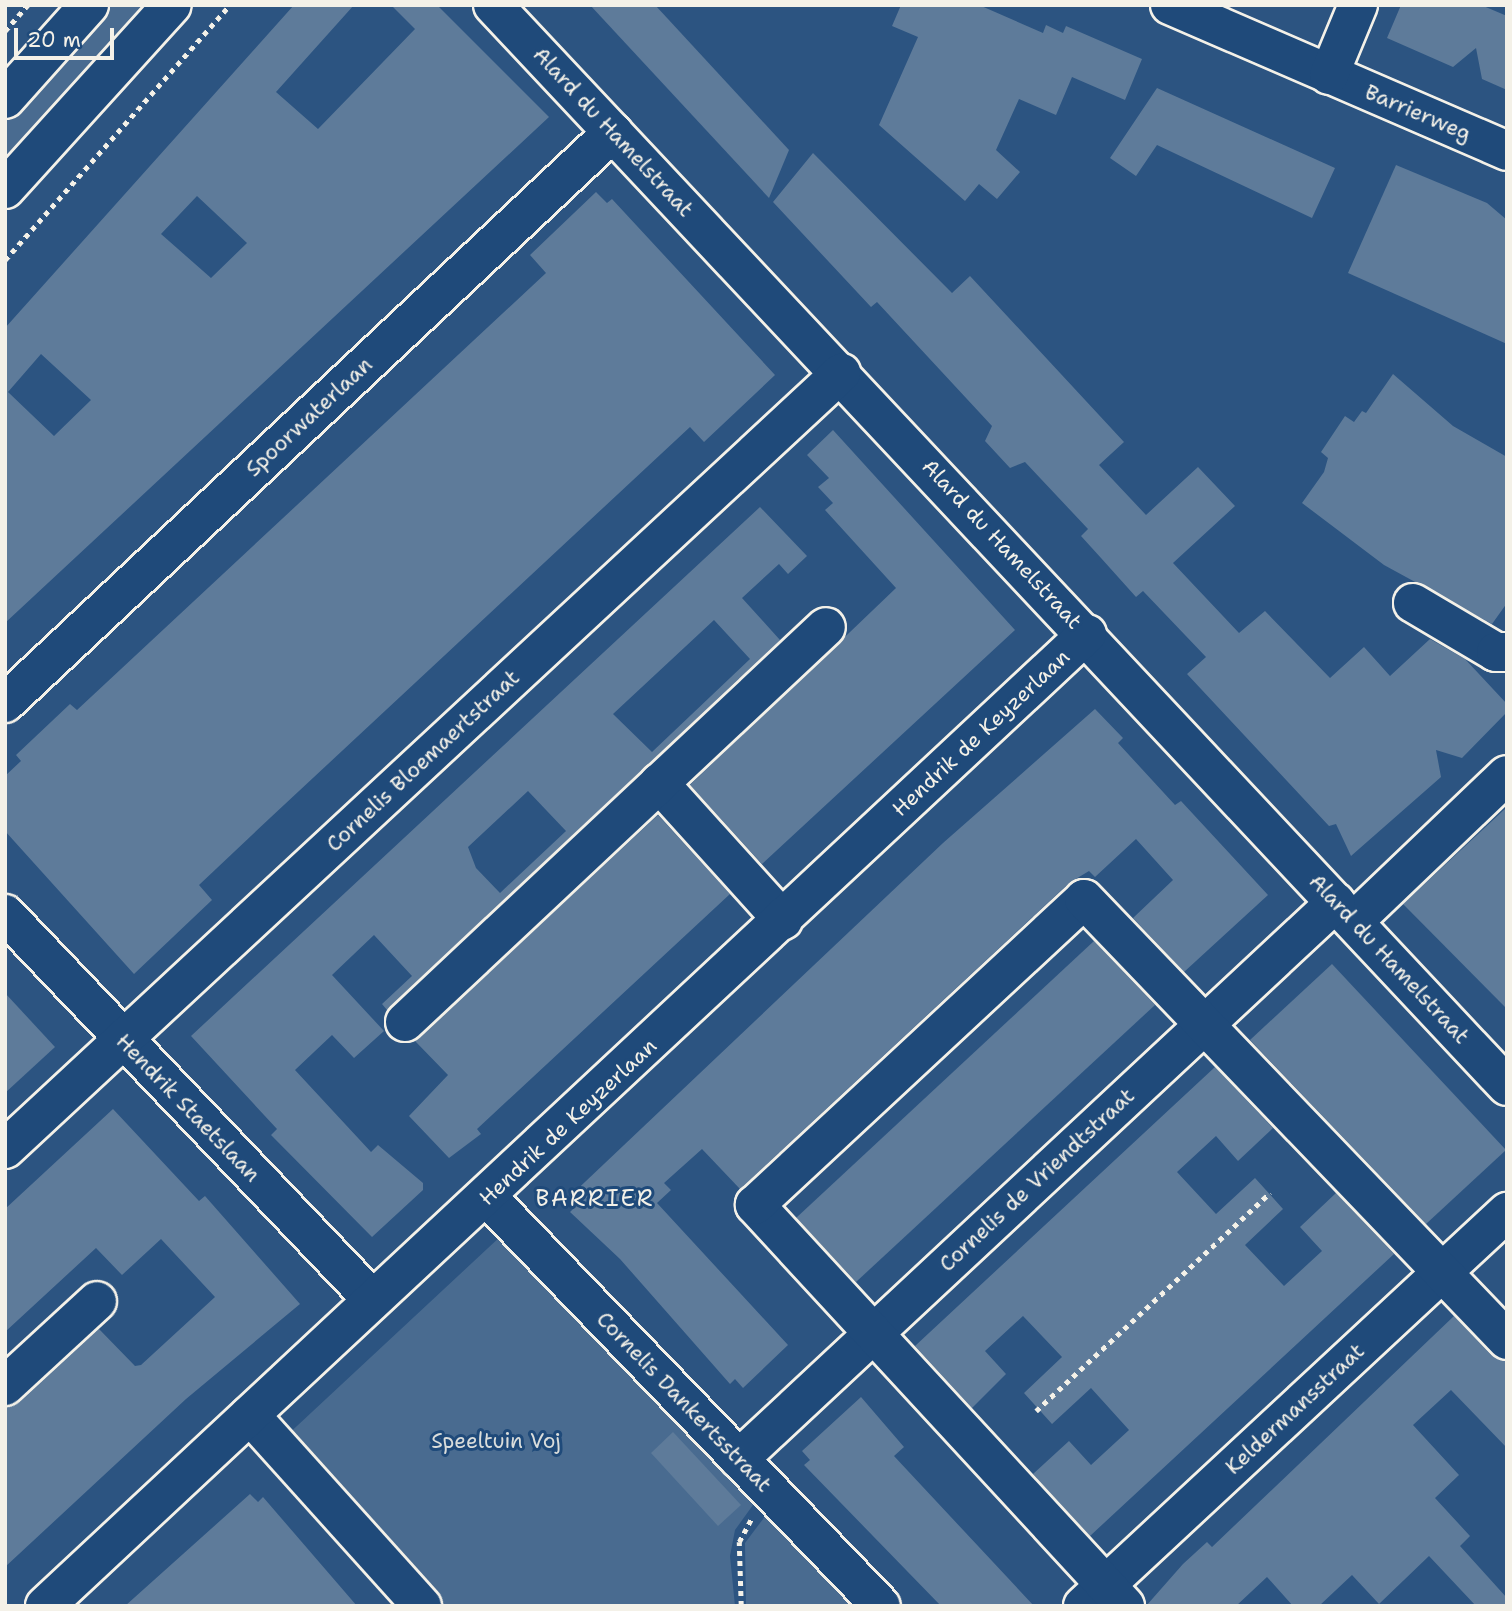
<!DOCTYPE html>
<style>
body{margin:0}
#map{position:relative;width:1512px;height:1611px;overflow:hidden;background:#2c5481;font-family:"Shantell Sans",sans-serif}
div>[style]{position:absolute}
.green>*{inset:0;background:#496b90}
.building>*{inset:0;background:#5e7b9a}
.path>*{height:4.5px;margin-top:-2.25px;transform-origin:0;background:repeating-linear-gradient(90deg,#f4f1e8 0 5px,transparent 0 10px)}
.roads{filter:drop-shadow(2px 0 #f4f1e8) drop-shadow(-2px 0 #f4f1e8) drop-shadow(0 2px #f4f1e8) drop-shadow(0 -2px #f4f1e8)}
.minor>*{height:38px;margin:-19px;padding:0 19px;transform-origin:19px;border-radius:19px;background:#1f4a7a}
.major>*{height:38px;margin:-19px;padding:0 19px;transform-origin:19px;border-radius:19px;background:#1f4a7a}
span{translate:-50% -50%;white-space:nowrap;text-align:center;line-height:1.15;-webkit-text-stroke:6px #1f4a7a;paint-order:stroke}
.street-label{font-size:21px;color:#f4f1e8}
.park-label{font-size:21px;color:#dadddb}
.neighbourhood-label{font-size:23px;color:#f4f1e8;letter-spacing:2px}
.frame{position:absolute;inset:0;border:7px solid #f4f1e8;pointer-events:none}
.scale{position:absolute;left:14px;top:28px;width:100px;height:32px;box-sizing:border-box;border:4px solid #f4f1e8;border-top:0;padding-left:9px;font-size:21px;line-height:24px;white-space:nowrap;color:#f4f1e8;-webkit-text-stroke:5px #1f4a7a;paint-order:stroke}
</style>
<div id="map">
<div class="green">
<i style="clip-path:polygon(106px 5px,146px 5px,5px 163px,5px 118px)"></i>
<i style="clip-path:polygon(502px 1235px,753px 1505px,735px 1530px,730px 1556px,735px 1606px,439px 1606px,283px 1439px)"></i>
<i style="clip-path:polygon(769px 1511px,857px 1606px,746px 1606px,745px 1543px)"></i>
</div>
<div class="building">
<i style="clip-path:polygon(evenodd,294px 5px,354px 5px,276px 92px,318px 129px,415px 29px,391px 5px,437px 5px,549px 117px,5px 623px,5px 328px,294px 5px,197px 196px,247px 243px,211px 278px,161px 234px,197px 196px,294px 5px,41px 354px,91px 400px,54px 436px,8px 392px,41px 354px)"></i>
<i style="clip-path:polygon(590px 5px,655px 5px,668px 19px,789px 150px,769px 198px)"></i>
<i style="clip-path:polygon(901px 5px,979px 5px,1043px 33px,1046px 25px,1063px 33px,1066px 26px,1142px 59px,1125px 100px,1072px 77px,1056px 115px,1019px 99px,996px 150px,1020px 172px,997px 199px,979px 184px,965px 201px,879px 125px,918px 37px,892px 26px)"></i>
<i style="clip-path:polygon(1401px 5px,1481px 5px,1507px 16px,1507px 90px,1482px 79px,1476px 48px,1453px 67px,1387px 38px)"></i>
<i style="clip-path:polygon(1157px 88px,1335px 168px,1312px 218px,1157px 145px,1136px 176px,1110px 158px)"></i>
<i style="clip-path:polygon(813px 153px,952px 293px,970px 276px,1124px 442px,1099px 465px,1146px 515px,1198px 467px,1235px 506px,1173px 563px,1239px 633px,1265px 611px,1330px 678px,1364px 647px,1390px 676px,1430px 639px,1465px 659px,1507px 704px,1507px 712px,1462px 758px,1436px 750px,1441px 777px,1351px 856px,1336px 824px,1329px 826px,1187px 674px,1206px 657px,1143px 591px,1136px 597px,1101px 558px,1081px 536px,1088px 529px,1025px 462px,1010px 468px,985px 441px,992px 426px,877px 302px,871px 307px,773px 202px)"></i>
<i style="clip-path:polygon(1396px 165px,1487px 203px,1507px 220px,1507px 344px,1348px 273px)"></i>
<i style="clip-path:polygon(596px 192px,607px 203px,612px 199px,775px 375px,704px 442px,690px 427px,270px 818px,199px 885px,212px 900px,134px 974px,5px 831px,5px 776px,21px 761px,16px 755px,70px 704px,77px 710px,546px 273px,530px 255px)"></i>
<i style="clip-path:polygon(1393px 374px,1453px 426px,1507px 457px,1507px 603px,1492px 624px,1384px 565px,1302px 503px,1324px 472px,1328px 458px,1321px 452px,1345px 416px,1354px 422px,1362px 411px,1366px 413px)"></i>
<i style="clip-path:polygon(833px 430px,1015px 630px,762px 864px,690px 785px,896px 588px,825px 510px,833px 503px,818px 487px,829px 478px,807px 455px)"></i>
<i style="clip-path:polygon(evenodd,760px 507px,807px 556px,788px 574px,779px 564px,742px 598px,780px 640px,387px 1010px,382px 1004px,412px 976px,374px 935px,332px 975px,384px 1031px,354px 1058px,332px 1035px,295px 1070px,371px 1152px,378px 1145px,423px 1183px,423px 1190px,372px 1237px,271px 1135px,277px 1129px,191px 1036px,760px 507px,714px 620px,750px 659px,652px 752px,613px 714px,714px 620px,760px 507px,528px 791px,566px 831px,500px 893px,476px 868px,468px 847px,528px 791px)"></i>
<i style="clip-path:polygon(1095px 709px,1123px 738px,1118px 743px,1175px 805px,1181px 801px,1268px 895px,1184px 972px,1133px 918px,1173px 880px,1136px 839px,1095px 877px,1089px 871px,1069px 883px,740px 1189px,702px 1149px,664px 1183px,671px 1190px,657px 1203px,788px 1345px,743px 1388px,735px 1379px,730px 1384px,620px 1259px,570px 1212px,575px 1207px,567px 1199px,943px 843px)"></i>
<i style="clip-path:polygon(1507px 807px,1507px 1009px,1403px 904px)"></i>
<i style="clip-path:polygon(658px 815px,730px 894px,477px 1129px,481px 1134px,449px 1158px,409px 1116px,448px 1075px,415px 1041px)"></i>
<i style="clip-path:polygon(1094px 941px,1155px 1005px,856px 1282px,796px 1218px)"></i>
<i style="clip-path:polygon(1332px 964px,1506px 1150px,1426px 1224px,1250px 1040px)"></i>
<i style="clip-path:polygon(5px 993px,55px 1047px,5px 1093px)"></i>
<i style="clip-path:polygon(1215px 1067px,1273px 1128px,1238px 1161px,1216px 1136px,1177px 1172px,1216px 1214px,1255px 1178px,1283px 1209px,1245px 1245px,1284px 1286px,1322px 1251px,1300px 1227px,1336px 1193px,1394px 1254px,1090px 1536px,1033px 1474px,1069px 1441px,1091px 1465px,1129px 1430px,1091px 1388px,1052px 1424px,1024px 1393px,1062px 1357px,1023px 1316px,985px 1351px,1006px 1374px,972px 1408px,915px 1346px)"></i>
<i style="clip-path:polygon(113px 1109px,199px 1201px,205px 1196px,300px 1304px,186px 1399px,5px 1567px,5px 1407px,20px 1402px,99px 1329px,135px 1366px,141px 1365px,215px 1297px,161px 1239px,122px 1275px,96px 1248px,5px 1332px,5px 1209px)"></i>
<i style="clip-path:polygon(1454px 1316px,1491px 1355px,1507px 1361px,1507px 1448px,1451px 1390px,1413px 1425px,1459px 1475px,1435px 1498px,1470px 1536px,1460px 1546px,1507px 1598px,1507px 1606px,1476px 1606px,1429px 1556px,1379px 1604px,1352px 1575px,1319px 1606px,1293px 1606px,1267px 1577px,1236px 1606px,1146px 1606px,1183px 1564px,1207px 1542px,1212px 1547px)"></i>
<i style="clip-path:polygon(861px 1397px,904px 1447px,894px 1456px,1034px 1606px,941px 1606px,804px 1465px,810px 1460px,802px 1451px)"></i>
<i style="clip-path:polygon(673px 1432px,741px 1505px,718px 1526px,651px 1453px)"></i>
<i style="clip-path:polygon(250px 1494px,258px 1502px,263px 1497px,357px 1606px,125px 1606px)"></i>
</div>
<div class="path">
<i style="left:5px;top:31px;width:35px;rotate:-49deg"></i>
<i style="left:5px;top:260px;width:340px;rotate:-48.6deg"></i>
<i style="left:1036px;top:1411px;width:320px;rotate:-43deg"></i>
<i style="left:741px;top:1606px;width:64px;rotate:-91.8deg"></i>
<i style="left:739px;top:1542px;width:26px;rotate:-62deg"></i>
</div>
<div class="roads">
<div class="minor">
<i style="left:493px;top:5px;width:1482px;rotate:46.83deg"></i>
<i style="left:1170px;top:5px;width:367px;rotate:23.4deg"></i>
<i style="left:1329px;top:75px;width:76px;rotate:-67.5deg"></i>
<i style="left:1413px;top:603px;width:96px;rotate:30.6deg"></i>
<i style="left:1496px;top:652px;width:11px"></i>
<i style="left:5px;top:703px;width:834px;rotate:-43.2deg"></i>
<i style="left:659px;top:783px;width:185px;rotate:47.9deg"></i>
<i style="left:5px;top:914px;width:533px;rotate:46.37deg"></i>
<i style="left:1354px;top:921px;width:211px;rotate:-43.7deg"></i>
<i style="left:405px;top:1022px;width:577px;rotate:-43.18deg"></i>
<i style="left:5px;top:1149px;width:1141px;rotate:-42.87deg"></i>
<i style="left:488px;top:1198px;width:566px;rotate:46.07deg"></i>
<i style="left:5px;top:1386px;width:125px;rotate:-42.7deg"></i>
<i style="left:250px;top:1415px;width:257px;rotate:48deg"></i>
<i style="left:739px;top:1459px;width:816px;rotate:-43.01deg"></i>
<i style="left:45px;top:1606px;width:1425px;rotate:-43.01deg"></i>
<i style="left:1083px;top:1606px;width:579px;rotate:-42.9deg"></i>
<i style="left:1125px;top:1606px;width:546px;rotate:-132.7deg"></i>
<i style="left:755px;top:1205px;width:449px;rotate:-42.9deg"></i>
<i style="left:1084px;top:899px;width:611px;rotate:46.19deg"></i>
</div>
<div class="major">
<i style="left:5px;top:99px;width:126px;rotate:-48.2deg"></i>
<i style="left:5px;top:189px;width:248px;rotate:-47.8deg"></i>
</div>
</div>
<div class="street-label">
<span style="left:1418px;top:113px;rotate:23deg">Barrierweg</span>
<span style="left:613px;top:132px;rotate:47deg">Alard du Hamelstraat</span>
<span style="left:309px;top:417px;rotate:-43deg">Spoorwaterlaan</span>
<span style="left:1002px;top:544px;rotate:47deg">Alard du Hamelstraat</span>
<span style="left:981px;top:733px;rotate:-43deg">Hendrik de Keyzerlaan</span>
<span style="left:423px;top:761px;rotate:-43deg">Cornelis Bloemaertstraat</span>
<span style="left:1389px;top:959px;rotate:47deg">Alard du Hamelstraat</span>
<span style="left:188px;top:1108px;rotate:46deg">Hendrik Staetslaan</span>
<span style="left:568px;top:1122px;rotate:-43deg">Hendrik de Keyzerlaan</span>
<span style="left:1037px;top:1180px;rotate:-43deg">Cornelis de Vriendtstraat</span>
<span style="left:684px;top:1402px;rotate:46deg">Cornelis Dankertsstraat</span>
<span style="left:1295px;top:1409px;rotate:-43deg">Keldermansstraat</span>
</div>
<div class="park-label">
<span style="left:496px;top:1441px">Speeltuin Voj</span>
</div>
<div class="neighbourhood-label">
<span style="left:595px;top:1198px">BARRIER</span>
</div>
<div class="frame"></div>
<div class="scale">20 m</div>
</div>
